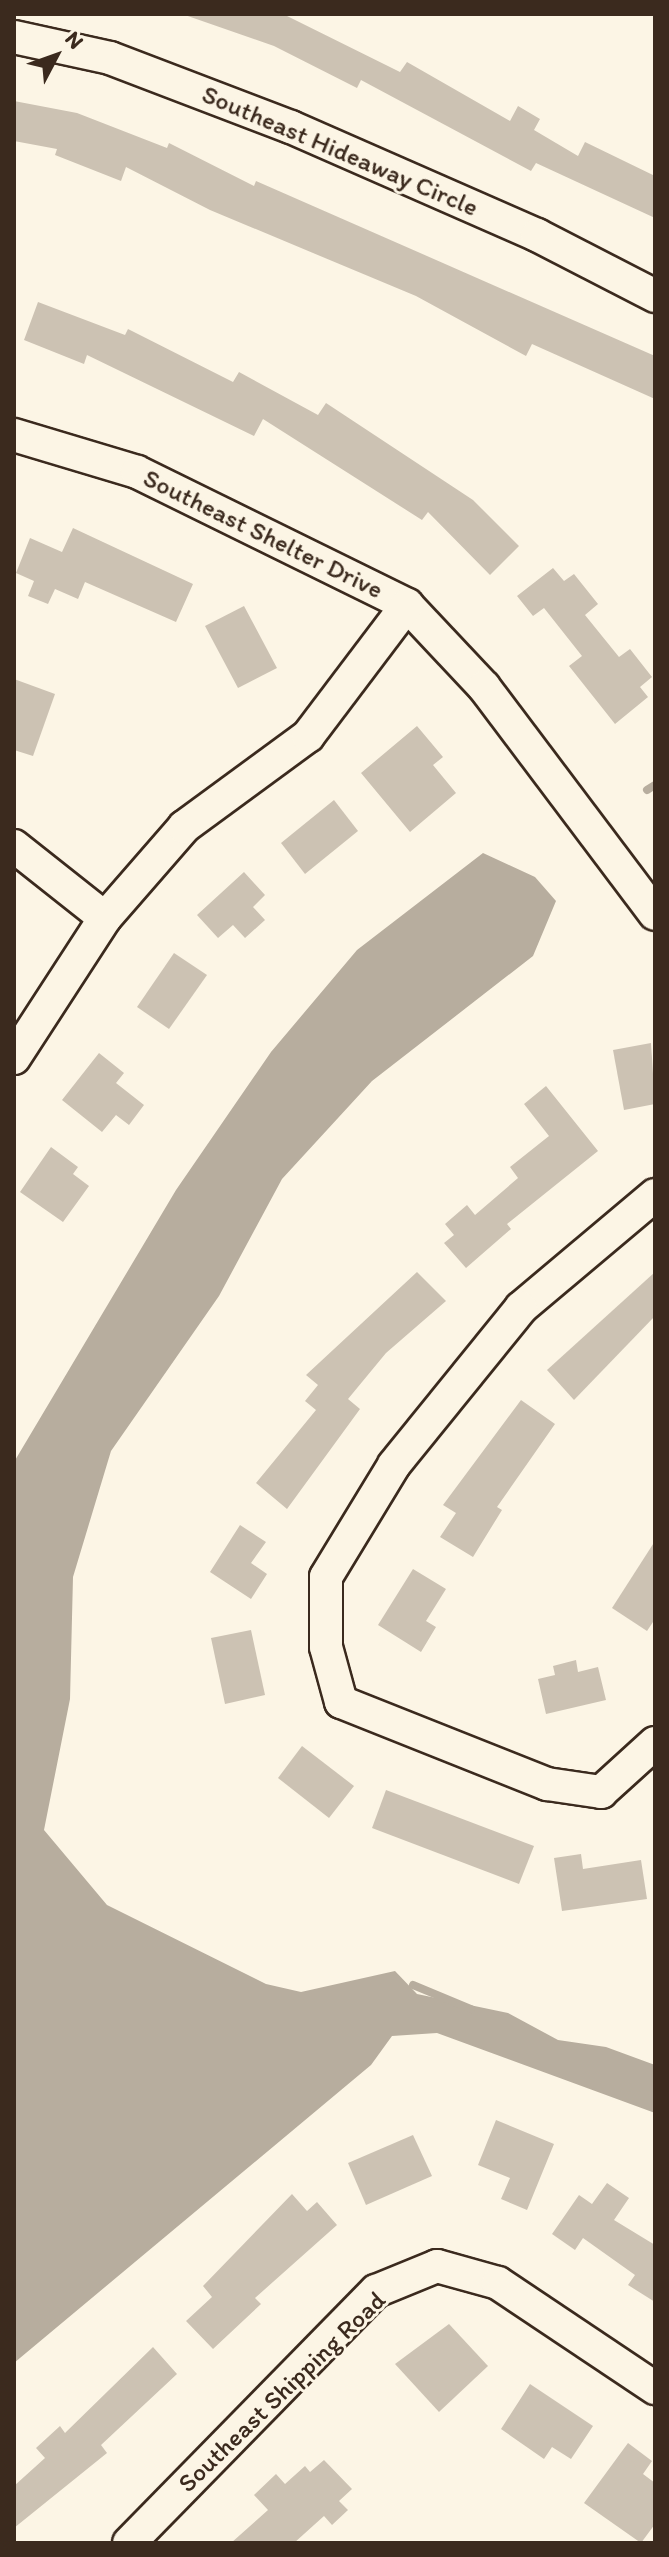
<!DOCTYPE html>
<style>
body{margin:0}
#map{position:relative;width:669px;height:2557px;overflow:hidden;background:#fcf5e5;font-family:Itim,sans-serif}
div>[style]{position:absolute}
.water>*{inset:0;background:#b7ad9e}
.stream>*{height:8px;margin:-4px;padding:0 4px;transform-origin:4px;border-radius:4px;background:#b7ad9e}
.building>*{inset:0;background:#ccc2b3}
.roads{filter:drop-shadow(2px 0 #3b2a1e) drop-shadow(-2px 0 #3b2a1e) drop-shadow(0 2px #3b2a1e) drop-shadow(0 -2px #3b2a1e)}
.minor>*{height:32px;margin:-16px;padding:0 16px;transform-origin:16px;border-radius:16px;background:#fcf5e5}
span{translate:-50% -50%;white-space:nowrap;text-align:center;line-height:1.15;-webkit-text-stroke:6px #fcf5e5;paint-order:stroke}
.street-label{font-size:26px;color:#3b2a1e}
.frame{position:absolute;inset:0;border:16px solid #3b2a1e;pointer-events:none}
.north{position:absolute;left:16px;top:16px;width:80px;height:80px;-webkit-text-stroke:6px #fcf5e5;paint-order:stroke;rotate:49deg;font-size:22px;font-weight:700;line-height:32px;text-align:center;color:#3b2a1e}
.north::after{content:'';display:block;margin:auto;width:28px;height:36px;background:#3b2a1e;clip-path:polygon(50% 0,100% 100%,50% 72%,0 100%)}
</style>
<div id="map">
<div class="water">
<i style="clip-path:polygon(483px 853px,535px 877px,556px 901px,533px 956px,372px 1081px,282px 1179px,219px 1296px,111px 1451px,73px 1577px,70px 1699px,44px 1830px,107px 1905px,266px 1984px,301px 1992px,395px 1971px,417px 1994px,508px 2013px,558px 2040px,606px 2047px,655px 2065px,655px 2113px,437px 2033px,392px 2036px,371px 2065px,14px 2363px,14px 1462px,176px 1190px,271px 1052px,357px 950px)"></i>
</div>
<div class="stream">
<i style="left:647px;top:790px;width:9px;rotate:-32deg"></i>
<i style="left:413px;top:1985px;width:63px;rotate:22.5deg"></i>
</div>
<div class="building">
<i style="clip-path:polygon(182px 14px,283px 14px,400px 72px,407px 62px,510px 121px,518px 106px,540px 119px,534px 130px,578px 156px,585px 142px,655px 176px,655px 218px,536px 163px,531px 171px,361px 80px,357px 88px,274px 46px)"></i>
<i style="clip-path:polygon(14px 101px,77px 113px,167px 148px,169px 143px,254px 186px,256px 181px,655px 356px,655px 399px,532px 344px,526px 356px,416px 296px,210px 210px,126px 167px,121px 181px,55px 155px,57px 149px,14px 141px)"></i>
<i style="clip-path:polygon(38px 302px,125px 335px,128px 329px,233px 382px,239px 372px,318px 415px,326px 403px,473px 500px,519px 546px,490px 575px,428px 512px,422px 520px,263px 419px,254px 436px,87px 355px,84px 364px,24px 340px)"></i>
<i style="clip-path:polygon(73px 528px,193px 584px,176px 622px,85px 582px,78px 599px,55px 589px,48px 604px,28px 596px,34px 581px,16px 573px,30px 538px,62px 552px)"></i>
<i style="clip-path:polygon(553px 568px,564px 581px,574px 574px,598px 604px,585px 615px,619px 657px,630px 649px,652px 677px,640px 687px,648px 697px,615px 724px,569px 666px,582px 656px,544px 608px,533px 616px,517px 596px)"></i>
<i style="clip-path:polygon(244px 606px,277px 668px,238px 688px,205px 626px)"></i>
<i style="clip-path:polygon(14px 679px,55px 694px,33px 756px,14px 750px)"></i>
<i style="clip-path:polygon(417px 726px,443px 757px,433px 765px,456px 793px,410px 832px,361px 773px)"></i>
<i style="clip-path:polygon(334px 800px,358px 831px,305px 874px,281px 843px)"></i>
<i style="clip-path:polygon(244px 872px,265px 895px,253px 907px,265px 920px,245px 938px,233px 925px,218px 938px,197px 915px)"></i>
<i style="clip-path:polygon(174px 953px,207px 975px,169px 1029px,137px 1007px)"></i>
<i style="clip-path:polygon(651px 1043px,655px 1104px,624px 1110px,613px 1050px)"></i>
<i style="clip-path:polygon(99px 1053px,124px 1073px,116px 1083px,144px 1105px,129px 1125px,116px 1115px,102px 1132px,62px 1100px)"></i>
<i style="clip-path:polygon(546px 1086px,598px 1151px,507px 1224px,511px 1229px,466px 1268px,444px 1243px,454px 1235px,445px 1224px,467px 1205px,475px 1215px,518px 1178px,510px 1167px,549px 1136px,524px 1104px)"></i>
<i style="clip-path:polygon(51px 1147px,78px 1167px,73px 1174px,89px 1186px,63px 1222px,20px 1192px)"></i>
<i style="clip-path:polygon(417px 1272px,446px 1301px,386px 1353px,348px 1399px,360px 1409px,287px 1509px,256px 1483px,316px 1410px,305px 1401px,318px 1385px,306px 1375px)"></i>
<i style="clip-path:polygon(655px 1272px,655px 1316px,574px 1400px,547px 1370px)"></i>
<i style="clip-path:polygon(521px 1400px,555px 1424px,497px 1507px,502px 1510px,473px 1557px,440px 1537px,456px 1513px,443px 1505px)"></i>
<i style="clip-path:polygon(240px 1525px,266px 1542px,251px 1563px,267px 1574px,251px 1599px,210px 1572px)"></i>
<i style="clip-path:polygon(655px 1541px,655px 1619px,647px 1631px,612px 1608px)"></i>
<i style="clip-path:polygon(413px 1569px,446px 1589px,426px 1621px,436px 1627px,421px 1652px,378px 1625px)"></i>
<i style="clip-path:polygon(251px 1630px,265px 1695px,225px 1704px,211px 1638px)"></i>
<i style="clip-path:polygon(576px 1660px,578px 1672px,598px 1667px,606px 1700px,546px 1714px,538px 1679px,555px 1675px,553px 1666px)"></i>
<i style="clip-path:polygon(302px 1746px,354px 1786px,329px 1818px,278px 1778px)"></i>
<i style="clip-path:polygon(386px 1790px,534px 1846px,519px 1884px,372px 1828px)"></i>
<i style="clip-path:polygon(581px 1854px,583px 1869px,641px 1860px,647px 1899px,562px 1911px,554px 1858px)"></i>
<i style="clip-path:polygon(496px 2120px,554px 2144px,527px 2210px,501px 2199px,510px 2178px,478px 2165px)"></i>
<i style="clip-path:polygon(413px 2135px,432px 2176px,366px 2205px,348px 2163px)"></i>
<i style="clip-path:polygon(607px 2183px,629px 2198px,614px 2220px,655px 2245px,655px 2302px,628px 2285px,635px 2275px,583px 2238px,575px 2250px,552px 2234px,579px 2195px,592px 2204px)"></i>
<i style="clip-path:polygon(292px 2194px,307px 2211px,317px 2202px,337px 2225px,255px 2298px,261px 2304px,213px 2349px,186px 2321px,212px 2297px,203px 2286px)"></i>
<i style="clip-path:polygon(449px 2324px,488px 2366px,439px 2412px,395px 2364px)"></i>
<i style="clip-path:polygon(153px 2347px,177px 2374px,101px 2445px,107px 2453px,14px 2528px,14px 2486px,45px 2458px,36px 2448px,60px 2426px,65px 2433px)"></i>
<i style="clip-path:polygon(530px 2384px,593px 2426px,571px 2459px,552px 2447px,544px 2459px,501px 2429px)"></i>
<i style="clip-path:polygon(628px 2443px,652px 2461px,643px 2474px,655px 2483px,655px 2524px,641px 2543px,584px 2503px)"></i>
<i style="clip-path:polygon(324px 2460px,352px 2489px,339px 2501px,348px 2510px,332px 2525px,324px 2516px,294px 2543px,231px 2543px,268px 2510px,254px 2495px,276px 2474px,285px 2484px,305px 2466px,310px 2472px)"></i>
</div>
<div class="roads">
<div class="minor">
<i style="left:14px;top:37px;width:98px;rotate:12.3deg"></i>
<i style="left:110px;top:58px;width:194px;rotate:20.9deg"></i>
<i style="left:291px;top:127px;width:269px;rotate:23.7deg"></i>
<i style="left:537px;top:235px;width:133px;rotate:27.3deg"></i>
<i style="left:14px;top:435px;width:128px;rotate:16.7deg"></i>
<i style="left:137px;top:472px;width:301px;rotate:26.2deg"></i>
<i style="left:407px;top:605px;width:112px;rotate:46.8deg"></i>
<i style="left:484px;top:687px;width:284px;rotate:53deg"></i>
<i style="left:14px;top:846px;width:116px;rotate:38.4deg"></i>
<i style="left:14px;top:1058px;width:167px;rotate:-57deg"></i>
<i style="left:105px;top:918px;width:121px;rotate:-49deg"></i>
<i style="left:184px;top:827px;width:154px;rotate:-36.3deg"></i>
<i style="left:308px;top:736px;width:164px;rotate:-52.9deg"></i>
<i style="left:655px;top:1195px;width:175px;rotate:139.9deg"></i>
<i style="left:521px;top:1308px;width:202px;rotate:129deg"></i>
<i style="left:394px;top:1465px;width:131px;rotate:121.3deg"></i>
<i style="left:326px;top:1577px;width:70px;rotate:90deg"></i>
<i style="left:326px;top:1647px;width:57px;rotate:74.7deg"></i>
<i style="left:341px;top:1702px;width:222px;rotate:21.7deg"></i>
<i style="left:547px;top:1784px;width:55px;rotate:8.4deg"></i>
<i style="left:601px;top:1792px;width:73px;rotate:-42.2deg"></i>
<i style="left:129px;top:2543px;width:353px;rotate:-45.6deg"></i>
<i style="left:376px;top:2291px;width:66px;rotate:-22.3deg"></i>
<i style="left:437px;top:2266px;width:63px;rotate:15.6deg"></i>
<i style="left:498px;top:2283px;width:189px;rotate:33.8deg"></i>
</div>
</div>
<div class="street-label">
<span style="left:340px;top:151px;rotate:23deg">Southeast Hideaway Circle</span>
<span style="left:263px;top:534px;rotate:26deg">Southeast Shelter Drive</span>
<span style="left:282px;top:2392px;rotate:-44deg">Southeast Shipping Road</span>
</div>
<div class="frame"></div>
<div class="north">N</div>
</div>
